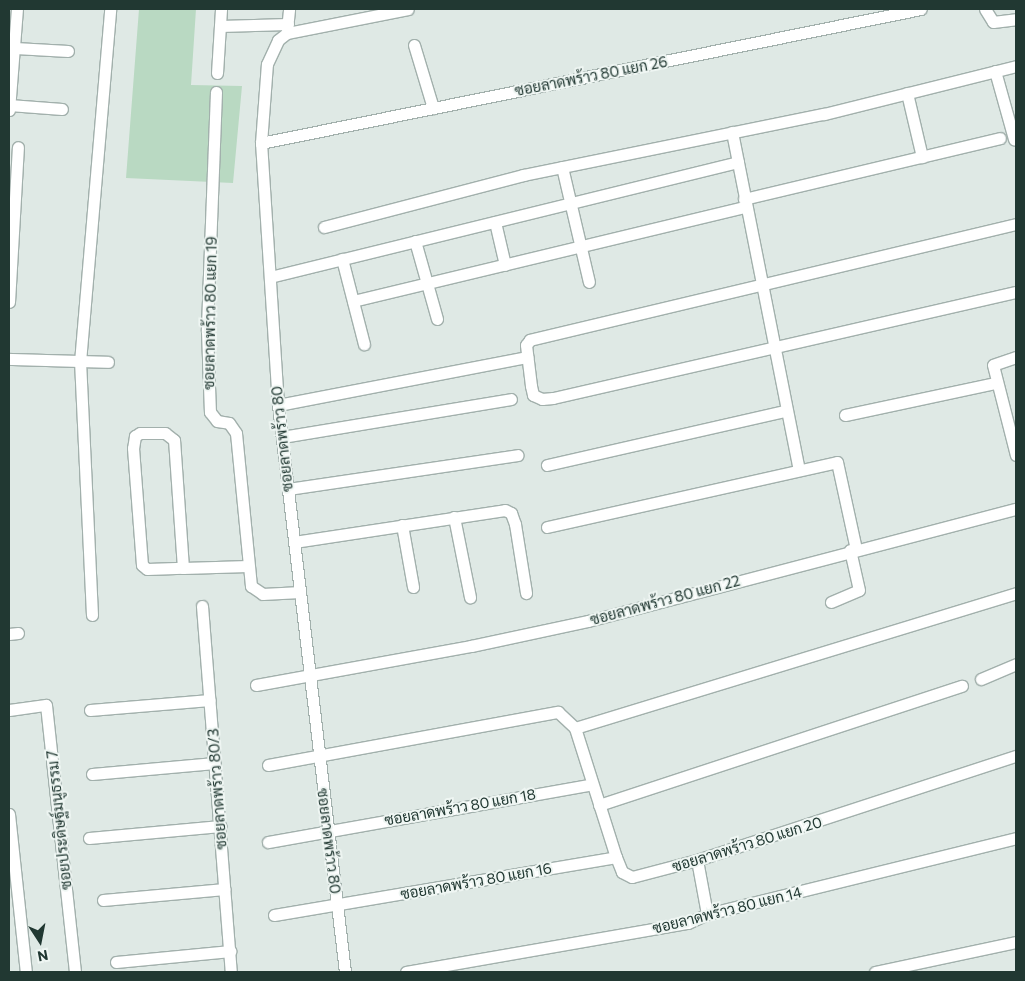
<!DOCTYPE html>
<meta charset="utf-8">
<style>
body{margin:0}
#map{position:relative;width:1025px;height:981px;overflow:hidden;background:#dfe9e5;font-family:Commissioner,Sarabun,sans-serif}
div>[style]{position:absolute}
.green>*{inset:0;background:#b9d9c2}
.roads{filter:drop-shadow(1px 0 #a2b0ac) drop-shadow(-1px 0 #a2b0ac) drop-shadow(0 1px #a2b0ac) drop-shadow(0 -1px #a2b0ac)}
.minor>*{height:11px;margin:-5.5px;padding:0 5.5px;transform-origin:5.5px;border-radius:5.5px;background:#fff}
span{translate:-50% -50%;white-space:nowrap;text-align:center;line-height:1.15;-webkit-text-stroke:4px #eff6f3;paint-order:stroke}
.street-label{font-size:15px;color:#213832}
.frame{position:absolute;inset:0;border:10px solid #213832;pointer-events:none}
.north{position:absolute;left:15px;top:916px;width:50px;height:50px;-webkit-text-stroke:4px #eff6f3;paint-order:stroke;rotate:169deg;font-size:14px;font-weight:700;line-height:20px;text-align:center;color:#213832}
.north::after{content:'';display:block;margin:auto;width:18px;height:22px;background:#213832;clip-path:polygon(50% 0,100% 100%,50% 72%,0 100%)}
</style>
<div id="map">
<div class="green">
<i style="clip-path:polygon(139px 9px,196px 9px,191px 85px,242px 86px,233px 183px,126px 178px)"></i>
</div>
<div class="roads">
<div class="minor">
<i style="left:985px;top:9px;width:15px;rotate:58deg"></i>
<i style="left:993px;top:22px;width:23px;rotate:-7deg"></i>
<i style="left:220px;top:26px;width:68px;rotate:-1.7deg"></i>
<i style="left:287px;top:29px;width:20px;rotate:-84deg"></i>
<i style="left:414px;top:45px;width:66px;rotate:73.2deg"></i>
<i style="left:15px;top:48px;width:53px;rotate:3.2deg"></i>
<i style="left:995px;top:71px;width:71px;rotate:74.4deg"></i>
<i style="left:217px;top:73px;width:64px;rotate:-86.4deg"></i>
<i style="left:216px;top:92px;width:239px;rotate:92.2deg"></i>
<i style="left:207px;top:331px;width:81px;rotate:87.9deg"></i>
<i style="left:210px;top:412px;width:11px;rotate:52deg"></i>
<i style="left:217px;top:421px;width:12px;rotate:9deg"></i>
<i style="left:229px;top:423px;width:12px;rotate:55deg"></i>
<i style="left:236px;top:433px;width:154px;rotate:84.4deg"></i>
<i style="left:251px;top:586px;width:14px;rotate:34deg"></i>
<i style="left:263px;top:594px;width:37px;rotate:-3deg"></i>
<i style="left:907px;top:93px;width:66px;rotate:76.8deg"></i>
<i style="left:9px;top:105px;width:53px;rotate:4.3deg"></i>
<i style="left:9px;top:110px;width:101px;rotate:-85.5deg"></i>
<i style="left:732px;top:132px;width:344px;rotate:78.8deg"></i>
<i style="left:261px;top:143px;width:673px;rotate:-11.48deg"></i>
<i style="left:562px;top:167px;width:118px;rotate:76.8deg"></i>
<i style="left:744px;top:199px;width:263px;rotate:-13.4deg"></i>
<i style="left:495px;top:222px;width:44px;rotate:76.9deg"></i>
<i style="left:1016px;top:224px;width:500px;rotate:166.6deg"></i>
<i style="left:530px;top:340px;width:6px;rotate:129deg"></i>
<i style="left:526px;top:345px;width:41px;rotate:83deg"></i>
<i style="left:531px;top:386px;width:9px;rotate:77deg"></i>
<i style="left:533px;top:395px;width:10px;rotate:24deg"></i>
<i style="left:542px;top:399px;width:11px;rotate:-5deg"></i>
<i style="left:553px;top:398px;width:475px;rotate:-12.9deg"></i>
<i style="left:324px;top:227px;width:206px;rotate:-14.6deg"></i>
<i style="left:523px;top:175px;width:307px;rotate:-11.5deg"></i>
<i style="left:824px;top:114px;width:198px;rotate:-14deg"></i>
<i style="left:415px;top:241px;width:81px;rotate:74.2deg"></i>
<i style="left:342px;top:259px;width:88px;rotate:75.5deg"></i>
<i style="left:270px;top:277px;width:482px;rotate:-13.8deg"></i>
<i style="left:353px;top:301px;width:404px;rotate:-13.5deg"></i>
<i style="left:9px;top:302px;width:155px;rotate:-86.7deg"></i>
<i style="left:1016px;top:357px;width:24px;rotate:161deg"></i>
<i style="left:993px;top:365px;width:93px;rotate:75.7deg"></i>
<i style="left:9px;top:359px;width:99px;rotate:1.7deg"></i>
<i style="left:278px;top:405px;width:254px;rotate:-10.9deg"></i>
<i style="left:845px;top:415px;width:154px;rotate:-12deg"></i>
<i style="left:282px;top:437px;width:232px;rotate:-9.4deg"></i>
<i style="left:547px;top:465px;width:244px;rotate:-12.8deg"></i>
<i style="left:288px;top:489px;width:232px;rotate:-8.4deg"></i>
<i style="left:454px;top:517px;width:82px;rotate:78.7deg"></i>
<i style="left:402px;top:525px;width:63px;rotate:79.9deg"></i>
<i style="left:547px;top:527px;width:297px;rotate:-12.6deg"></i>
<i style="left:837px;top:462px;width:89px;rotate:77.7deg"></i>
<i style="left:294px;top:542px;width:213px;rotate:-8.6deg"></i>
<i style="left:505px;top:510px;width:7px;rotate:27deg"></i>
<i style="left:511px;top:513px;width:12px;rotate:70deg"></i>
<i style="left:515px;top:524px;width:70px;rotate:80.9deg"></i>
<i style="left:183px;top:568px;width:128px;rotate:-94deg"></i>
<i style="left:174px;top:440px;width:11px;rotate:-142deg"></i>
<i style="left:165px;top:433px;width:25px;rotate:180deg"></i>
<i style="left:140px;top:433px;width:6px;rotate:149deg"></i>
<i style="left:135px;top:436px;width:12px;rotate:99deg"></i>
<i style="left:133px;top:448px;width:117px;rotate:85.6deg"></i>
<i style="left:142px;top:565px;width:6px;rotate:39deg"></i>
<i style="left:147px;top:569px;width:36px;rotate:-2deg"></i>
<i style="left:183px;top:568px;width:65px;rotate:-1.8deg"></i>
<i style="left:831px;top:602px;width:30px;rotate:-23deg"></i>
<i style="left:859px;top:590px;width:41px;rotate:-102.7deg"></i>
<i style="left:202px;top:606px;width:367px;rotate:85.5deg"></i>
<i style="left:92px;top:615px;width:253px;rotate:-92.7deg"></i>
<i style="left:80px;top:362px;width:354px;rotate:-85.1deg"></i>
<i style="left:9px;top:634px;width:9px;rotate:-6deg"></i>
<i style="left:981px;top:679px;width:38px;rotate:-23deg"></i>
<i style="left:256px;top:685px;width:219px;rotate:-10.3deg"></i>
<i style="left:471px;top:646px;width:120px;rotate:-12.1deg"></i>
<i style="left:588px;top:621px;width:442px;rotate:-14.7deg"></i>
<i style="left:9px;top:710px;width:37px;rotate:-8deg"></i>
<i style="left:46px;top:705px;width:269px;rotate:83.8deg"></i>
<i style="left:90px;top:710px;width:120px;rotate:-4.8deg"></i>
<i style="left:575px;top:728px;width:461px;rotate:-17deg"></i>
<i style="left:268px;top:765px;width:295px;rotate:-10.4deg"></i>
<i style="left:558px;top:712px;width:23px;rotate:43deg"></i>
<i style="left:575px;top:728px;width:135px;rotate:72.4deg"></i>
<i style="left:616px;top:857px;width:16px;rotate:68deg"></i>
<i style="left:622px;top:872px;width:11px;rotate:27deg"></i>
<i style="left:632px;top:877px;width:67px;rotate:-14.7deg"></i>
<i style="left:697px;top:860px;width:336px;rotate:-18.1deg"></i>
<i style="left:92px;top:774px;width:123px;rotate:-5.1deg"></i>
<i style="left:599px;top:805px;width:382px;rotate:-18.2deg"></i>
<i style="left:9px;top:814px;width:159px;rotate:83.9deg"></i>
<i style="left:89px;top:838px;width:132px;rotate:-5.2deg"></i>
<i style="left:268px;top:842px;width:329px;rotate:-10.1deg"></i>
<i style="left:697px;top:860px;width:55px;rotate:79.5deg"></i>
<i style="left:103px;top:900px;width:122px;rotate:-5.2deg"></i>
<i style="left:274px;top:915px;width:347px;rotate:-9.6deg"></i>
<i style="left:116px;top:962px;width:115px;rotate:-5.5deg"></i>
<i style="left:345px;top:972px;width:571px;rotate:-96.74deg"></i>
<i style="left:278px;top:405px;width:263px;rotate:-93.7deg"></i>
<i style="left:261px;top:143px;width:79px;rotate:-85.7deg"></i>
<i style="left:267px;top:64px;width:26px;rotate:-65deg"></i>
<i style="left:278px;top:40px;width:11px;rotate:-38deg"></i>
<i style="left:287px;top:33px;width:123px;rotate:-11.2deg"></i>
<i style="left:406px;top:972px;width:286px;rotate:-9.9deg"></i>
<i style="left:688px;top:923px;width:21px;rotate:-25deg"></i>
<i style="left:707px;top:914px;width:318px;rotate:-13.8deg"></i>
<i style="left:875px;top:972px;width:144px;rotate:-12deg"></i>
</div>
</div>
<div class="street-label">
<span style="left:591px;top:76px;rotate:-11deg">ซอยลาดพร้าว 80 แยก 26</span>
<span style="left:210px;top:313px;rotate:-89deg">ซอยลาดพร้าว 80 แยก 19</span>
<span style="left:282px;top:439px;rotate:-96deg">ซอยลาดพร้าว 80</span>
<span style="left:665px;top:600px;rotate:-15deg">ซอยลาดพร้าว 80 แยก 22</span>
<span style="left:217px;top:789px;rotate:-94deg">ซอยลาดพร้าว 80/3</span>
<span style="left:460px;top:807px;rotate:-10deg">ซอยลาดพร้าว 80 แยก 18</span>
<span style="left:59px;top:820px;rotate:-96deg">ซอยประดิษฐ์มนูธรรม 7</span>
<span style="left:329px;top:841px;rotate:83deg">ซอยลาดพร้าว 80</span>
<span style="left:747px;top:844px;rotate:-17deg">ซอยลาดพร้าว 80 แยก 20</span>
<span style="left:476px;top:881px;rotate:-10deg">ซอยลาดพร้าว 80 แยก 16</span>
<span style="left:727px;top:910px;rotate:-14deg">ซอยลาดพร้าว 80 แยก 14</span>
</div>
<div class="frame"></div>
<div class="north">N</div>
</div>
